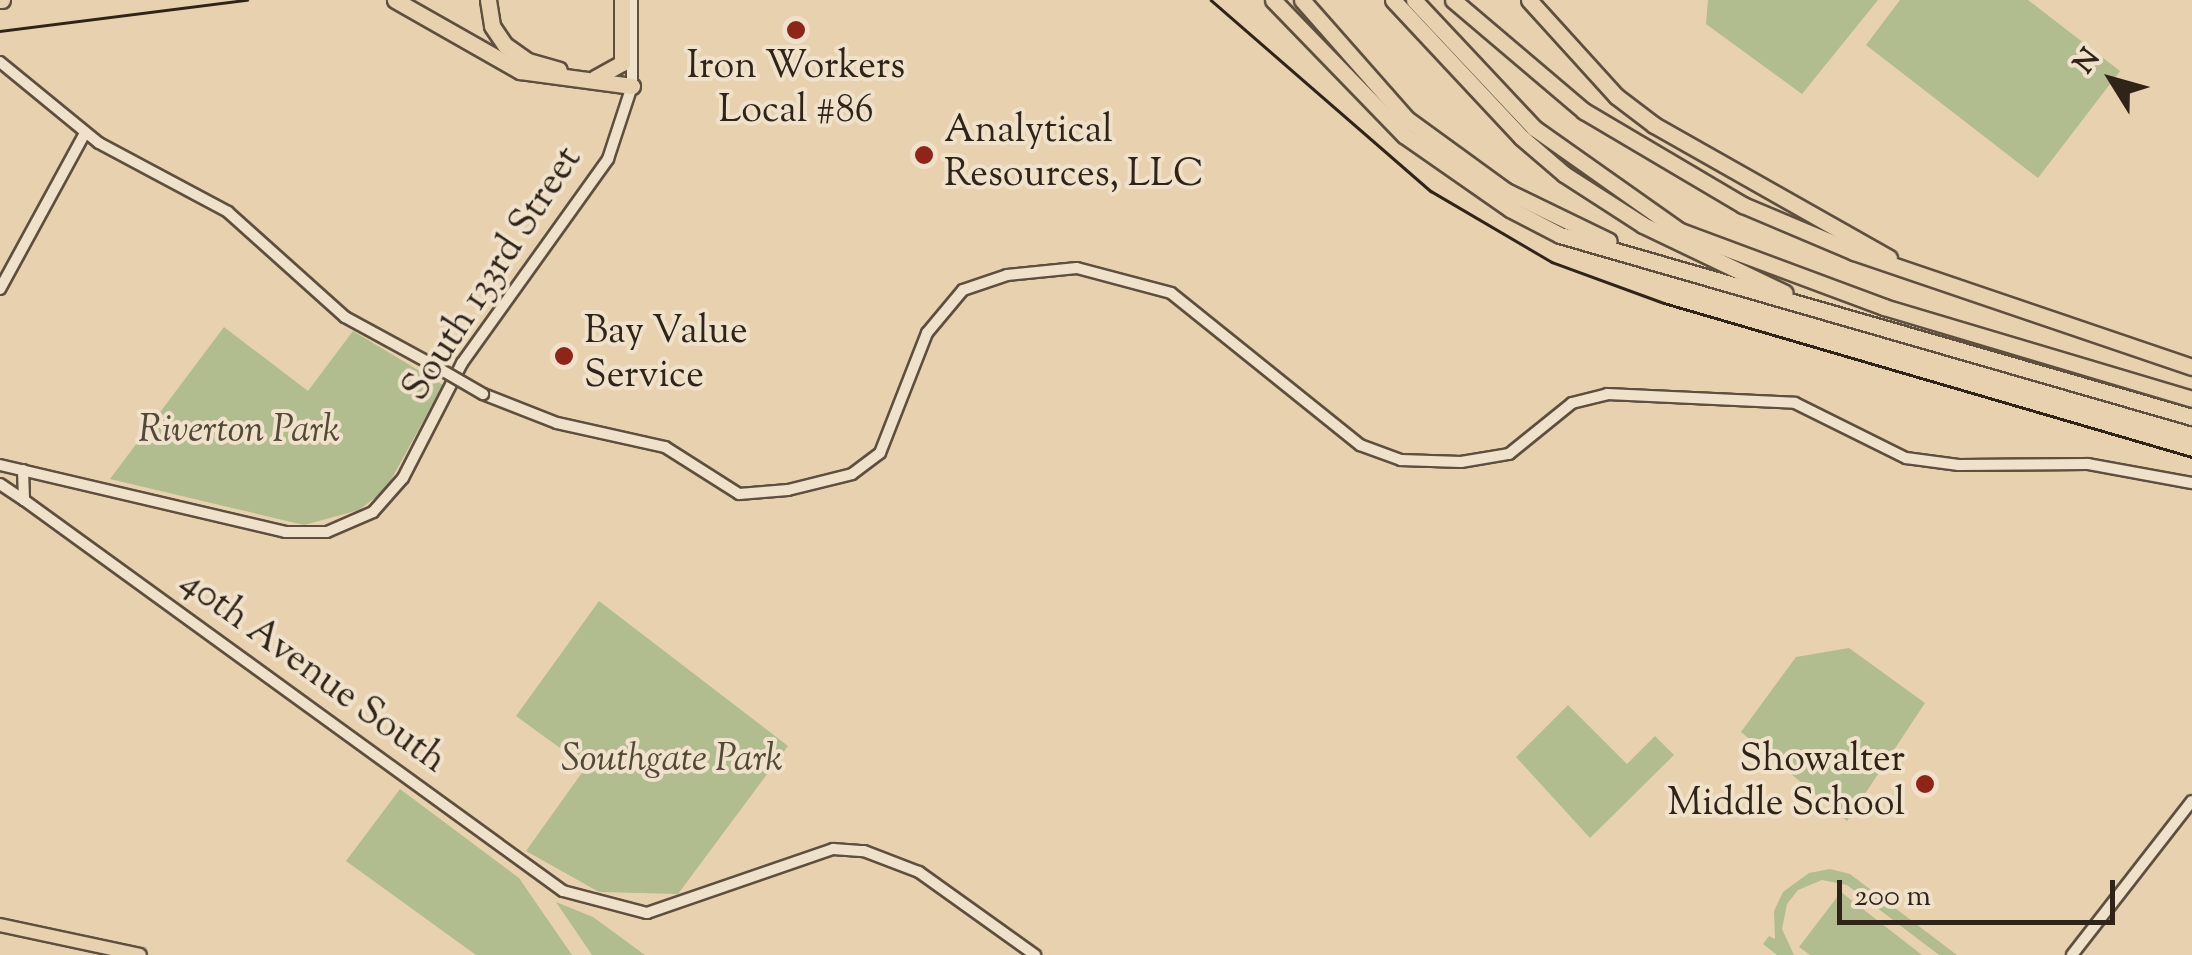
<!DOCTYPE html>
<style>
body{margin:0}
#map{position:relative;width:2192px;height:955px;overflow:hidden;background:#e8d1af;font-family:"Sorts Mill Goudy",serif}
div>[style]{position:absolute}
.green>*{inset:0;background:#b1bd8f}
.roads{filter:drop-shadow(2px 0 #5e4f3e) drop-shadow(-2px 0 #5e4f3e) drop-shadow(0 2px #5e4f3e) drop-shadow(0 -2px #5e4f3e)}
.minor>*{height:10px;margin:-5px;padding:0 5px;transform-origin:5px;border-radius:5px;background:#f0e1cb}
.major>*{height:12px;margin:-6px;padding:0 6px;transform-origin:6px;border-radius:6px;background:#e8d1af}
.highway>*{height:15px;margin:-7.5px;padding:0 7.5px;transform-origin:7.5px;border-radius:7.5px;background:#e8d1af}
.tram>*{height:2.5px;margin:-1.25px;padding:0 1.25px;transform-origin:1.25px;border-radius:1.25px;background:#302419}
.bridges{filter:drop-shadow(2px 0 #5e4f3e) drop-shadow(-2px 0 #5e4f3e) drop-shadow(0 2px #5e4f3e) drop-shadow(0 -2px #5e4f3e)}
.minor-bridge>*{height:10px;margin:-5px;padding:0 5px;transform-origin:5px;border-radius:5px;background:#f0e1cb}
.dots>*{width:28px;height:28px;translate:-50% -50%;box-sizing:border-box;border:5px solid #f0e1cb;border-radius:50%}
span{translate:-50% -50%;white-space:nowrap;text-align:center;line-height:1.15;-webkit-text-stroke:8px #f0e1cb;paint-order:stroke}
.poi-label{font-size:38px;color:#302419}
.left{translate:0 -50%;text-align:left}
.right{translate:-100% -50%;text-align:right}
.street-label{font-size:38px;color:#302419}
.park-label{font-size:38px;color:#504a36;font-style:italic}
.north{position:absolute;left:2062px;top:30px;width:100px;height:100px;-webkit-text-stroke:8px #f0e1cb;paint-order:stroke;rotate:307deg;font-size:28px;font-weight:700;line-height:40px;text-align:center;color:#302419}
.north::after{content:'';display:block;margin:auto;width:35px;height:45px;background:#302419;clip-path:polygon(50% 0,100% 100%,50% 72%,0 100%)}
.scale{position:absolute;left:1837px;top:880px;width:278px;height:45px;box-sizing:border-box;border:5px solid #302419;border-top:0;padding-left:12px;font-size:30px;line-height:35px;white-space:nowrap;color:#302419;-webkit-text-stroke:8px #f0e1cb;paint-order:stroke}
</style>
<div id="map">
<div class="green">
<i style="clip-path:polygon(1708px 0,1878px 0,1802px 94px,1706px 24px)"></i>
<i style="clip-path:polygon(1900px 0,2028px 0,2120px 71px,2038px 178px,1866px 45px)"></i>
<i style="clip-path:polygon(224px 327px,308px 391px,353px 331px,443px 385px,386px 489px,359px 510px,304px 525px,110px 479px)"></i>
<i style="clip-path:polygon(599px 601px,788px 746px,678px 894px,599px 892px,526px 851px,586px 767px,516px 716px)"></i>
<i style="clip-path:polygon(1849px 648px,1925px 703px,1847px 821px,1741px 732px,1796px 657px)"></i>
<i style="clip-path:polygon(1568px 705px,1627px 764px,1655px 736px,1674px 755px,1590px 838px,1516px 757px)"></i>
<i style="clip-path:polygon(400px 789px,519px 878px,572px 955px,476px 955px,346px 861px)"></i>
<i style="clip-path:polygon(1830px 869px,1850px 874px,1957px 955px,1939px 955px,1847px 885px,1822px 880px,1798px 890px,1787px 904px,1782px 929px,1794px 955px,1777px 955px,1763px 944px,1769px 936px,1775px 939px,1774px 911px,1783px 892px,1809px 873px)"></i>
<i style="clip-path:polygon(1841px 892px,1922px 955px,1810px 955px,1799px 947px)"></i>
<i style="clip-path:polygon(556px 902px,593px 917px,645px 955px,592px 955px)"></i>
</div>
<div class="roads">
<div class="minor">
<i style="left:0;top:62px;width:128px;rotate:39.3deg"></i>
<i style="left:99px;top:143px;width:146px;rotate:28.1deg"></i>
<i style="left:228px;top:212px;width:157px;rotate:41.9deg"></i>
<i style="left:345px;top:317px;width:100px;rotate:28.6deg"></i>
<i style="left:0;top:289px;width:178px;rotate:-61.4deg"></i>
<i style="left:483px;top:394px;width:79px;rotate:21.4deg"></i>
<i style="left:557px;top:423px;width:111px;rotate:12.5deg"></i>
<i style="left:665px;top:447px;width:88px;rotate:32.4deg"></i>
<i style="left:739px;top:494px;width:49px;rotate:-4.7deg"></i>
<i style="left:788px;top:490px;width:66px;rotate:-14deg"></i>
<i style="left:852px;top:474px;width:35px;rotate:-37deg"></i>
<i style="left:880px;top:453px;width:129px;rotate:-68.6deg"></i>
<i style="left:927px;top:333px;width:56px;rotate:-50.1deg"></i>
<i style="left:963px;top:290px;width:46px;rotate:-18.8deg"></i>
<i style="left:1007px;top:275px;width:70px;rotate:-5.7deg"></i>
<i style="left:1077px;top:268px;width:97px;rotate:14.9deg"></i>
<i style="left:1171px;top:293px;width:243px;rotate:38.8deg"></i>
<i style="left:1360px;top:445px;width:44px;rotate:20.1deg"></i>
<i style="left:1401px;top:460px;width:60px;rotate:1.9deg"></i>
<i style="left:1461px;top:462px;width:49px;rotate:-9.5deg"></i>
<i style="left:1509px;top:454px;width:81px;rotate:-39deg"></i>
<i style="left:1572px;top:403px;width:36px;rotate:-14deg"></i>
<i style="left:1607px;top:394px;width:188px;rotate:2.7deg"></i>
<i style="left:1795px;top:403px;width:124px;rotate:26.4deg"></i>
<i style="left:1906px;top:458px;width:53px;rotate:7.5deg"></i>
<i style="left:1959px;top:465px;width:129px;rotate:-0.4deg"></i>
<i style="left:2088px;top:464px;width:106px;rotate:10.4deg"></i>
<i style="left:0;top:465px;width:293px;rotate:13.2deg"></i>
<i style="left:285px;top:532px;width:42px"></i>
<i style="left:327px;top:532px;width:50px;rotate:-23.5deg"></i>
<i style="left:373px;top:512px;width:45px;rotate:-48.6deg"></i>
<i style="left:403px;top:478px;width:129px;rotate:-62.8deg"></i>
<i style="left:462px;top:363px;width:251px;rotate:-54.4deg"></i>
<i style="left:608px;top:159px;width:77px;rotate:-71.8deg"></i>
<i style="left:632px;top:86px;width:86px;rotate:-90deg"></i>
<i style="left:23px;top:470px;width:30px;rotate:88deg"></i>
<i style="left:24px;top:500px;width:666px;rotate:35.96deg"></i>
<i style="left:563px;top:891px;width:87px;rotate:14.7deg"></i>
<i style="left:647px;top:913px;width:197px;rotate:-19deg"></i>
<i style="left:833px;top:849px;width:31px;rotate:4deg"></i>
<i style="left:864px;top:851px;width:59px;rotate:20.9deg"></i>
<i style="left:919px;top:872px;width:143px;rotate:35.6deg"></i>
<i style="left:0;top:484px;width:29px;rotate:34deg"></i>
<i style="left:2072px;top:955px;width:195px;rotate:-52.1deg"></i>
</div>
<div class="major">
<i style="left:0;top:925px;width:143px;rotate:12.1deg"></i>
</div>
<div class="highway">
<i style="left:0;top:0;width:2px"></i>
<i style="left:395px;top:0;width:144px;rotate:29.6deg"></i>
<i style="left:520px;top:71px;width:113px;rotate:7.6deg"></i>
<i style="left:488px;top:0;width:26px;rotate:81deg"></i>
<i style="left:492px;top:26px;width:23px;rotate:56deg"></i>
<i style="left:505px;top:45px;width:28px;rotate:35deg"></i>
<i style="left:528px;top:61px;width:32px;rotate:16deg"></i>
<i style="left:1273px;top:0;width:188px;rotate:45.9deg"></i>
<i style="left:1404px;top:135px;width:129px;rotate:34.9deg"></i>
<i style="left:1510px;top:209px;width:56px;rotate:27.5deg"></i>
<i style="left:1560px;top:235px;width:658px;rotate:16.07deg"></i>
<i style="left:1302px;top:0;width:159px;rotate:48.6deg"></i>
<i style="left:1407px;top:119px;width:122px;rotate:36deg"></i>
<i style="left:1506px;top:191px;width:114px;rotate:25.9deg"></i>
<i style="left:1393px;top:0;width:187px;rotate:46.9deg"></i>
<i style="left:1521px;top:137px;width:57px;rotate:40.7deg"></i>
<i style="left:1564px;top:174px;width:94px;rotate:32.8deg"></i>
<i style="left:1643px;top:225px;width:157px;rotate:25.6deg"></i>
<i style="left:1414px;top:0;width:175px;rotate:46.8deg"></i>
<i style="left:1534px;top:128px;width:179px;rotate:35.2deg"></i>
<i style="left:1680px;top:231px;width:218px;rotate:20.4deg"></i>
<i style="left:1884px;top:307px;width:321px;rotate:16.6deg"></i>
<i style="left:1453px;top:0;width:172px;rotate:40.3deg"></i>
<i style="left:1584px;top:111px;width:185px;rotate:30.6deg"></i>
<i style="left:1743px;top:205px;width:121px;rotate:22.9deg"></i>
<i style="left:1854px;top:252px;width:357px;rotate:18.8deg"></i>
<i style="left:1529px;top:0;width:130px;rotate:47.8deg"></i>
<i style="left:1616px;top:96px;width:48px;rotate:37.3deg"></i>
<i style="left:1654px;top:125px;width:270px;rotate:29.5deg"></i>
<i style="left:595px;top:78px;width:31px;rotate:-29deg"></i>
<i style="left:622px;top:63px;width:63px;rotate:-90deg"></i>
</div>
</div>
<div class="tram">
<i style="left:1211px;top:0;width:291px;rotate:41deg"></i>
<i style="left:1431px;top:191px;width:140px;rotate:30.4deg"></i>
<i style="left:1552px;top:262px;width:119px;rotate:20.1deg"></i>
<i style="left:1664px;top:303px;width:550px;rotate:16.26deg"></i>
<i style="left:0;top:31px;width:249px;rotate:-7.2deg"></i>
</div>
<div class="bridges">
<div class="minor-bridge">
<i style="left:433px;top:365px;width:58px;rotate:30.1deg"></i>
</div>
</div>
<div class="dots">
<i style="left:796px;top:30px;background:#8f2418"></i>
<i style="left:924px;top:155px;background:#8f2418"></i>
<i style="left:564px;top:356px;background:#8f2418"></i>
<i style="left:1925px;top:784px;background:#8f2418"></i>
</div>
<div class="poi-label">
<span style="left:796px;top:91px">Iron Workers<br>Local #86</span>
<span class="left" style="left:944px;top:155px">Analytical<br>Resources, LLC</span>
<span class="left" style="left:584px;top:356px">Bay Value<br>Service</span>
<span class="right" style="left:1905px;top:784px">Showalter<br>Middle School</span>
</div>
<div class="street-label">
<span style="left:494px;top:275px;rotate:-57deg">South 133rd Street</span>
<span style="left:312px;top:673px;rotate:36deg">40th Avenue South</span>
</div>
<div class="park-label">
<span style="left:239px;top:433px">Riverton Park</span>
<span style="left:672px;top:762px">Southgate Park</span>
</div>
<div class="north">N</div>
<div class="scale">200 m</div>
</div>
